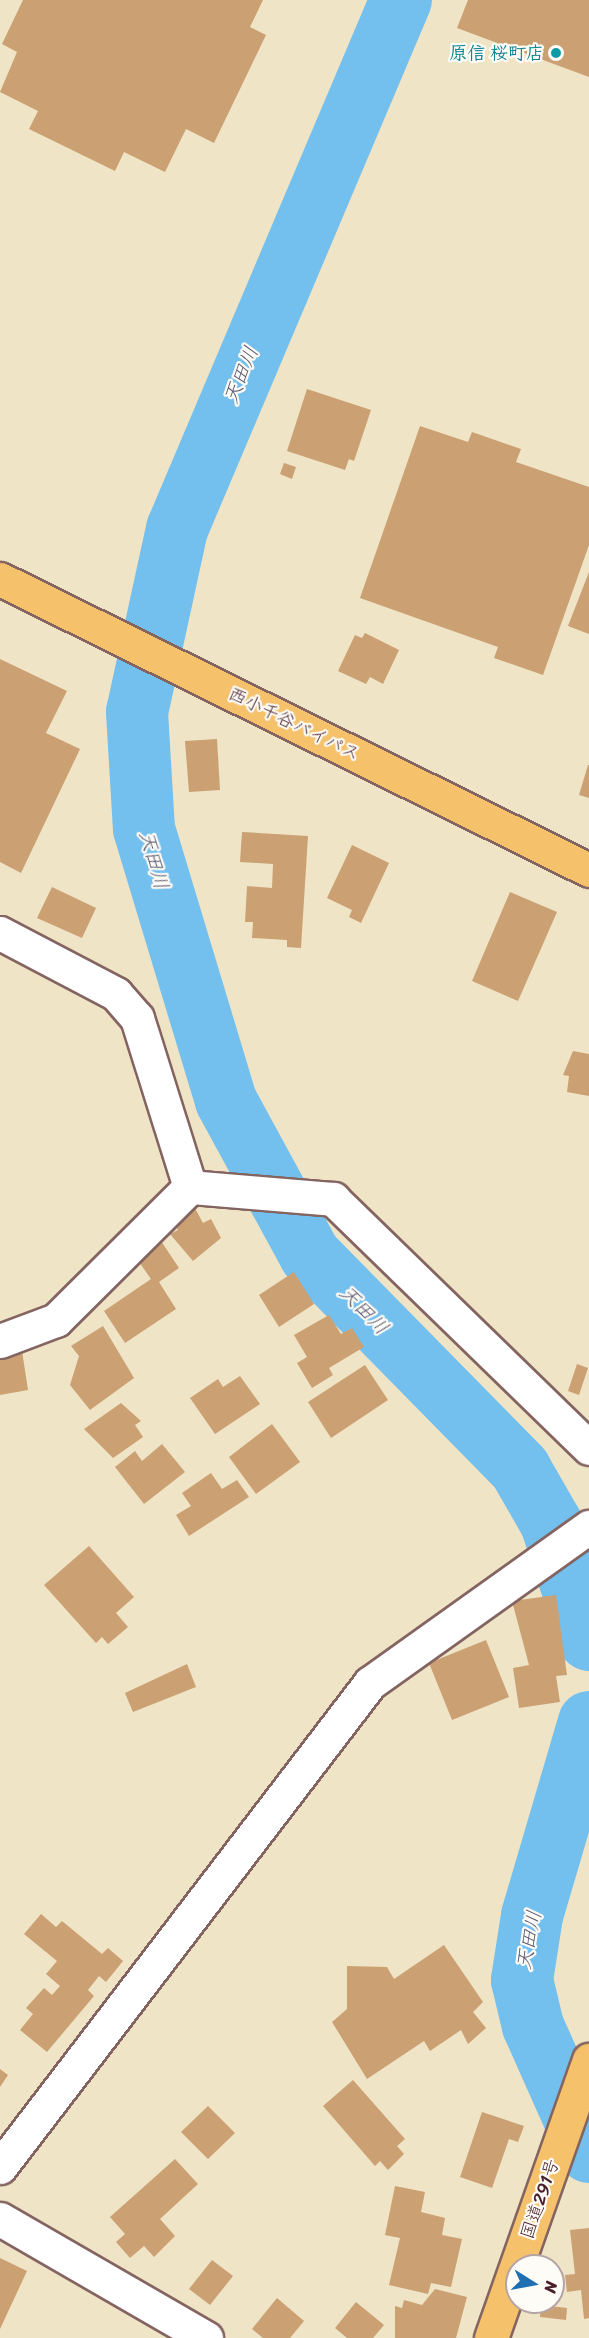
<!DOCTYPE html>
<meta charset="utf-8">
<style>
body{margin:0}
#map{position:relative;width:589px;height:2338px;overflow:hidden;background:#efe4c6;font-family:Sriracha,"Klee One",sans-serif}
div>[style]{position:absolute}
.river>*{height:62px;margin:-31px;padding:0 31px;transform-origin:31px;border-radius:31px;background:#73bfed}
.building>*{inset:0;background:#cba073}
.roads{filter:drop-shadow(2px 0 #846461) drop-shadow(-2px 0 #846461) drop-shadow(0 2px #846461) drop-shadow(0 -2px #846461)}
.minor>*{height:33px;margin:-16.5px;padding:0 16.5px;transform-origin:16.5px;border-radius:16.5px;background:#fff}
.highway>*{height:33px;margin:-16.5px;padding:0 16.5px;transform-origin:16.5px;border-radius:16.5px;background:#f5c16b}
.dots>*{width:16px;height:16px;translate:-50% -50%;box-sizing:border-box;border:3px solid #fdfcf7;border-radius:50%}
span{translate:-50% -50%;white-space:nowrap;text-align:center;line-height:1.15;-webkit-text-stroke:4.5px #fdfcf7;paint-order:stroke}
.culture-label{font-size:18px;color:#0d838f;font-weight:700}
.right{translate:-100% -50%;text-align:right}
.street-label{font-size:18px;color:#4a1f2b}
.water-label{font-size:20px;color:#58576f;font-style:italic}
.north{position:absolute;left:505px;top:2254px;width:60px;height:60px;box-sizing:border-box;background:#fdfcf7;border:2px solid #b5a4a5;border-radius:50%;rotate:101deg;font-size:16px;font-weight:700;line-height:24px;text-align:center;color:#4a1f2b}
.north::after{content:'';display:block;margin:auto;width:21px;height:27px;background:#1f6fb2;clip-path:polygon(50% 0,100% 100%,50% 72%,0 100%)}
</style>
<div id="map">
<div class="river">
<i style="left:401px;top:0;width:574px;rotate:112.95deg"></i>
<i style="left:177px;top:529px;width:187px;rotate:102.3deg"></i>
<i style="left:137px;top:712px;width:117px;rotate:86.6deg"></i>
<i style="left:144px;top:829px;width:284px;rotate:73.2deg"></i>
<i style="left:226px;top:1101px;width:175px;rotate:61.4deg"></i>
<i style="left:310px;top:1255px;width:300px;rotate:45.5deg"></i>
<i style="left:520px;top:1469px;width:62px;rotate:60.1deg"></i>
<i style="left:551px;top:1523px;width:123px;rotate:72deg"></i>
<i style="left:589px;top:1722px;width:202px;rotate:106.4deg"></i>
<i style="left:532px;top:1916px;width:65px;rotate:98.9deg"></i>
<i style="left:522px;top:1980px;width:47px;rotate:76.6deg"></i>
<i style="left:533px;top:2026px;width:138px;rotate:66deg"></i>
</div>
<div class="building">
<i style="clip-path:polygon(23px 0,263px 0,250px 27px,266px 35px,214px 143px,186px 129px,165px 172px,124px 152px,115px 171px,29px 129px,38px 111px,0 92px,17px 52px,2px 44px)"></i>
<i style="clip-path:polygon(468px 0,589px 0,589px 77px,457px 28px)"></i>
<i style="clip-path:polygon(307px 389px,371px 410px,354px 461px,349px 459px,345px 470px,287px 451px)"></i>
<i style="clip-path:polygon(420px 426px,468px 442px,472px 432px,521px 449px,516px 462px,589px 487px,589px 545px,543px 675px,494px 658px,498px 647px,360px 598px)"></i>
<i style="clip-path:polygon(284px 463px,296px 467px,292px 479px,280px 474px)"></i>
<i style="clip-path:polygon(589px 572px,589px 634px,568px 626px)"></i>
<i style="clip-path:polygon(365px 633px,399px 650px,383px 684px,370px 677px,366px 684px,338px 671px,355px 635px,362px 638px)"></i>
<i style="clip-path:polygon(0 659px,67px 691px,46px 733px,80px 749px,21px 873px,0 862px)"></i>
<i style="clip-path:polygon(217px 739px,220px 790px,189px 792px,185px 741px)"></i>
<i style="clip-path:polygon(588px 765px,589px 765px,589px 798px,579px 795px)"></i>
<i style="clip-path:polygon(242px 832px,308px 836px,301px 948px,287px 947px,287px 940px,252px 938px,253px 922px,245px 922px,247px 886px,272px 888px,273px 864px,240px 862px)"></i>
<i style="clip-path:polygon(352px 845px,389px 863px,361px 923px,349px 917px,352px 910px,327px 898px)"></i>
<i style="clip-path:polygon(52px 887px,96px 908px,82px 938px,37px 918px)"></i>
<i style="clip-path:polygon(510px 892px,557px 912px,518px 1001px,472px 981px)"></i>
<i style="clip-path:polygon(573px 1051px,589px 1054px,589px 1096px,567px 1092px,569px 1076px,563px 1075px)"></i>
<i style="clip-path:polygon(192px 1203px,203px 1223px,211px 1219px,221px 1238px,193px 1261px,170px 1234px,178px 1230px,170px 1215px)"></i>
<i style="clip-path:polygon(157px 1235px,179px 1268px,159px 1282px,176px 1309px,125px 1343px,104px 1311px,151px 1279px,132px 1252px)"></i>
<i style="clip-path:polygon(294px 1272px,314px 1304px,279px 1327px,259px 1295px)"></i>
<i style="clip-path:polygon(329px 1315px,341px 1334px,352px 1328px,364px 1347px,329px 1368px,333px 1375px,312px 1388px,297px 1363px,307px 1357px,294px 1335px)"></i>
<i style="clip-path:polygon(103px 1326px,134px 1378px,90px 1410px,70px 1385px,79px 1356px,71px 1346px)"></i>
<i style="clip-path:polygon(22px 1351px,28px 1390px,0 1395px,0 1354px)"></i>
<i style="clip-path:polygon(577px 1364px,588px 1368px,579px 1395px,568px 1391px)"></i>
<i style="clip-path:polygon(365px 1365px,388px 1400px,331px 1438px,308px 1402px)"></i>
<i style="clip-path:polygon(240px 1376px,260px 1404px,215px 1434px,190px 1398px,218px 1379px,223px 1387px)"></i>
<i style="clip-path:polygon(121px 1403px,141px 1421px,135px 1425px,143px 1437px,113px 1458px,84px 1429px)"></i>
<i style="clip-path:polygon(272px 1424px,300px 1462px,256px 1494px,229px 1457px)"></i>
<i style="clip-path:polygon(162px 1444px,185px 1472px,144px 1504px,115px 1467px,135px 1451px,142px 1461px)"></i>
<i style="clip-path:polygon(211px 1473px,222px 1489px,237px 1480px,249px 1497px,189px 1536px,176px 1515px,191px 1506px,182px 1493px)"></i>
<i style="clip-path:polygon(89px 1546px,134px 1597px,116px 1613px,128px 1627px,108px 1644px,102px 1637px,96px 1643px,44px 1585px)"></i>
<i style="clip-path:polygon(556px 1595px,567px 1675px,556px 1676px,560px 1702px,519px 1708px,513px 1668px,529px 1665px,512px 1601px)"></i>
<i style="clip-path:polygon(486px 1640px,509px 1697px,452px 1720px,429px 1663px)"></i>
<i style="clip-path:polygon(187px 1664px,196px 1687px,133px 1712px,125px 1693px)"></i>
<i style="clip-path:polygon(41px 1914px,56px 1927px,62px 1921px,102px 1954px,108px 1948px,123px 1961px,106px 1982px,99px 1976px,88px 1990px,94px 1996px,47px 2052px,20px 2030px,33px 2014px,26px 2008px,44px 1988px,52px 1995px,60px 1986px,46px 1974px,57px 1961px,24px 1934px)"></i>
<i style="clip-path:polygon(444px 1945px,483px 2002px,473px 2012px,486px 2028px,468px 2044px,461px 2030px,430px 2051px,424px 2041px,367px 2079px,332px 2022px,347px 2009px,347px 1966px,387px 1967px,394px 1979px)"></i>
<i style="clip-path:polygon(0 2069px,8px 2075px,0 2087px)"></i>
<i style="clip-path:polygon(353px 2080px,405px 2139px,397px 2146px,404px 2154px,388px 2170px,380px 2161px,375px 2166px,323px 2106px)"></i>
<i style="clip-path:polygon(208px 2106px,235px 2133px,208px 2159px,181px 2132px)"></i>
<i style="clip-path:polygon(482px 2112px,524px 2126px,518px 2142px,509px 2139px,492px 2188px,460px 2177px)"></i>
<i style="clip-path:polygon(175px 2159px,198px 2184px,160px 2219px,175px 2236px,154px 2257px,144px 2246px,130px 2258px,116px 2242px,125px 2234px,110px 2217px)"></i>
<i style="clip-path:polygon(395px 2186px,425px 2192px,421px 2212px,445px 2218px,442px 2235px,462px 2239px,451px 2287px,431px 2283px,428px 2294px,389px 2285px,400px 2238px,385px 2235px)"></i>
<i style="clip-path:polygon(589px 2228px,589px 2318px,584px 2319px,581px 2290px,567px 2292px,565px 2275px,575px 2274px,570px 2230px)"></i>
<i style="clip-path:polygon(0 2258px,27px 2271px,0 2329px)"></i>
<i style="clip-path:polygon(212px 2260px,233px 2276px,210px 2305px,189px 2289px)"></i>
<i style="clip-path:polygon(435px 2289px,467px 2297px,456px 2338px,395px 2338px,395px 2306px,402px 2308px,404px 2300px,422px 2305px)"></i>
<i style="clip-path:polygon(277px 2298px,304px 2321px,290px 2338px,263px 2338px,252px 2329px)"></i>
<i style="clip-path:polygon(356px 2302px,384px 2325px,373px 2338px,347px 2338px,335px 2328px)"></i>
<i style="clip-path:polygon(541px 2305px,567px 2308px,566px 2320px,540px 2317px)"></i>
</div>
<div class="roads">
<div class="minor">
<i style="left:0;top:933px;width:131px;rotate:27.7deg"></i>
<i style="left:116px;top:994px;width:32px;rotate:49deg"></i>
<i style="left:137px;top:1018px;width:177px;rotate:72.6deg"></i>
<i style="left:0;top:1341px;width:60px;rotate:-20.6deg"></i>
<i style="left:56px;top:1320px;width:189px;rotate:-44.8deg"></i>
<i style="left:190px;top:1187px;width:144px;rotate:4.8deg"></i>
<i style="left:333px;top:1199px;width:357px;rotate:44.2deg"></i>
<i style="left:0;top:2167px;width:609px;rotate:-52.6deg"></i>
<i style="left:370px;top:1683px;width:269px;rotate:-35.5deg"></i>
<i style="left:0;top:2219px;width:238px;rotate:30deg"></i>
</div>
<div class="highway">
<i style="left:0;top:579px;width:657px;rotate:26.29deg"></i>
<i style="left:491px;top:2338px;width:295px;rotate:-70.6deg"></i>
</div>
</div>
<div class="dots">
<i style="left:556px;top:53px;background:#0f9aa8"></i>
</div>
<div class="culture-label">
<span class="right" style="left:544px;top:53px">原信 桜町店</span>
</div>
<div class="street-label">
<span style="left:294px;top:724px;rotate:26deg">西小千谷バイパス</span>
<span style="left:540px;top:2199px;rotate:-71deg">国道291号</span>
</div>
<div class="water-label">
<span style="left:241px;top:375px;rotate:-68deg">天田川</span>
<span style="left:154px;top:860px;rotate:74deg">天田川</span>
<span style="left:364px;top:1310px;rotate:45deg">天田川</span>
<span style="left:529px;top:1940px;rotate:-79deg">天田川</span>
</div>
<div class="north">N</div>
</div>
